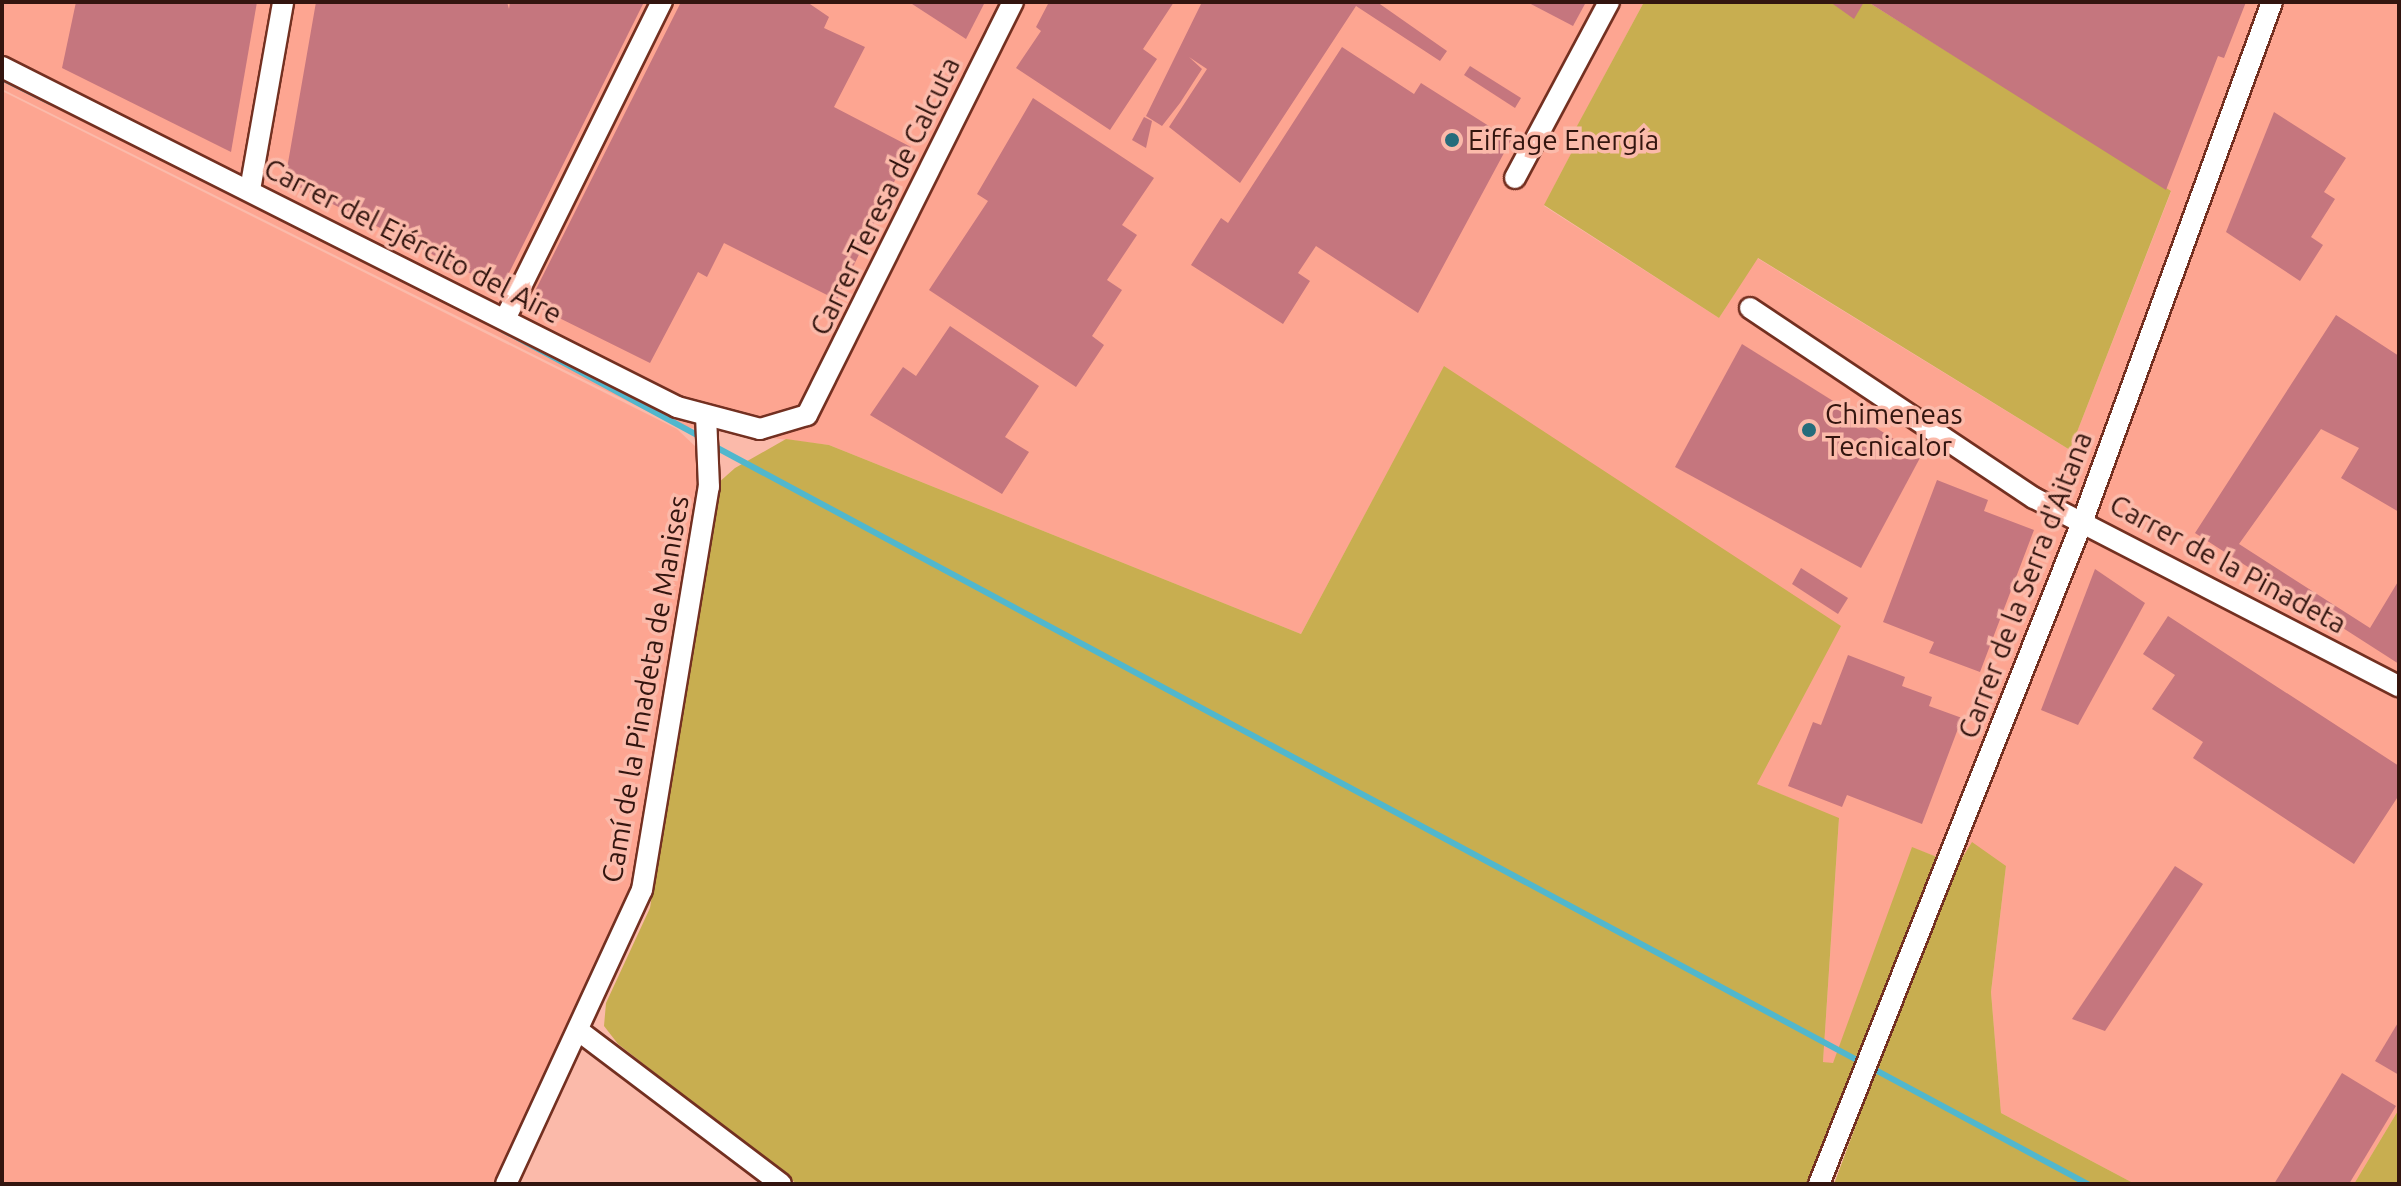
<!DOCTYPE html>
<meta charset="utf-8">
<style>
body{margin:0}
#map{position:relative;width:2401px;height:1186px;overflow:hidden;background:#fbbaaa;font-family:Ubuntu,sans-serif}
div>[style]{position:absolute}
.built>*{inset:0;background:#fda591}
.green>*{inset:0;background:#c8ae50}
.stream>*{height:6px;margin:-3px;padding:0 3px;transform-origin:3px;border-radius:3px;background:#51b7cd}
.building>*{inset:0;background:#c5767e}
.roads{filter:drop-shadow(2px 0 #733021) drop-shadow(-2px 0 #733021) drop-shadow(0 2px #733021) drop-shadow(0 -2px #733021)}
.minor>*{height:20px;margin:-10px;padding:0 10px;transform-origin:10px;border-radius:10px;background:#fff}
.dots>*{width:22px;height:22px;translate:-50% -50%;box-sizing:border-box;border:4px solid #fbbaaa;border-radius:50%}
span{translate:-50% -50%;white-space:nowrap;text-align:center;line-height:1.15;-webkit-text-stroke:7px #fbbaaa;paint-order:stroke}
.poi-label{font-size:28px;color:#33150f}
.left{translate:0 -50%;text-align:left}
.street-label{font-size:28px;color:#33150f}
.frame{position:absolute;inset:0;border:4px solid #33150f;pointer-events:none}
</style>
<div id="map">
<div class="built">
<i style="clip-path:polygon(2px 2px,1644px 2px,1571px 138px,1576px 144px,1544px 206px,1719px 318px,1757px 258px,2070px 450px,2171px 192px,1868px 2px,2399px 2px,2399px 1109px,2354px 1184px,2135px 1184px,2001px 1113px,1991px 992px,2006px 866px,1945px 886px,1937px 857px,1913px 848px,1833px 1064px,1823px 1062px,1839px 819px,1757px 784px,1444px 367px,1301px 634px,829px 445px,677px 426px,2px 89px)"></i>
<i style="clip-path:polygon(2px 91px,677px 429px,698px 449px,700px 473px,631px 887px,496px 1184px,2px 1184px)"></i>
</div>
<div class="green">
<i style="clip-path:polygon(1644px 2px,1868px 2px,2171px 191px,2070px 450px,1758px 258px,1719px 318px,1544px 205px,1576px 144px,1570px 139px)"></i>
<i style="clip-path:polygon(1444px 366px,1841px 626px,1757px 784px,1839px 818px,1823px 1062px,1833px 1063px,1912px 847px,1937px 857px,1808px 1184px,797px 1184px,618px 1044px,604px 1026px,606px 1003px,650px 908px,717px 484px,735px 468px,786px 439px,829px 445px,1301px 634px)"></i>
<i style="clip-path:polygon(1972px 842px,2006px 866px,1991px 992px,2001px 1113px,2135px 1184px,1834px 1184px,1945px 886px)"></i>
<i style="clip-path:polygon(2399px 1109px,2399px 1184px,2354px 1184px)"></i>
</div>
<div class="stream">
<i style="left:2px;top:78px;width:54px;rotate:26.6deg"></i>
<i style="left:503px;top:330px;width:225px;rotate:28.4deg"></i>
<i style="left:710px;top:444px;width:1564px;rotate:28.24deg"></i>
</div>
<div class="building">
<i style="clip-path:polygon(76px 2px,257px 2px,231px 152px,62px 68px)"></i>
<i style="clip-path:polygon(316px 2px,507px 2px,509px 9px,510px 2px,644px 2px,501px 289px,285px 180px)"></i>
<i style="clip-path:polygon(681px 2px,807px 2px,829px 17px,824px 28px,865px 47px,834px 107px,911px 147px,837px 300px,724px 243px,707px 277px,698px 272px,650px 363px,529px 303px)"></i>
<i style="clip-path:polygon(909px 2px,985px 2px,966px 39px)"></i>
<i style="clip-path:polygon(1049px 2px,1174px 2px,1143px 49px,1157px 59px,1110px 130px,1016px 68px,1041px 31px,1036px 27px)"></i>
<i style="clip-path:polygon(1202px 2px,1377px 2px,1447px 51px,1440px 61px,1356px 6px,1240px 183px,1169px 127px,1207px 69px,1189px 57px,1202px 69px,1180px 103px,1162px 126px,1146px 116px)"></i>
<i style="clip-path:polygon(1527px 2px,1586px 2px,1573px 26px)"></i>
<i style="clip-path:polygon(1830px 2px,1864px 2px,1854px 19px)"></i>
<i style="clip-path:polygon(1868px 2px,2246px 2px,2224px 58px,2218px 56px,2166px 190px)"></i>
<i style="clip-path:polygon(1342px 47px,1414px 94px,1421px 83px,1511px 140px,1418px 313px,1316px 246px,1298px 273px,1310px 281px,1283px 324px,1191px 265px,1221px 218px,1228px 223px)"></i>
<i style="clip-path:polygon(1470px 66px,1521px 98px,1515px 108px,1464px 75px)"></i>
<i style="clip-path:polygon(1033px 98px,1154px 178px,1122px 225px,1137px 235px,1107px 280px,1122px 290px,1092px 336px,1104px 345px,1076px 387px,929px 290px,988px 201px,977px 194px)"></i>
<i style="clip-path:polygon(2274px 112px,2346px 158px,2324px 192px,2335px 199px,2311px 237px,2323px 245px,2300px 281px,2226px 232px)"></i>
<i style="clip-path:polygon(1144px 117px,1152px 121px,1146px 148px,1132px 140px)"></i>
<i style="clip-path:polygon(2336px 315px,2399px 356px,2399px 512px,2341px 478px,2359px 448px,2321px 429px,2239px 544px,2370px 628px,2399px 580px,2399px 664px,2195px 533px)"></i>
<i style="clip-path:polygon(950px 326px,1039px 386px,1005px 437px,1029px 452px,1002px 494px,870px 415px,903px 367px,916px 376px)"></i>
<i style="clip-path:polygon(1742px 344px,1921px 456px,1861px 568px,1675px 467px)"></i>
<i style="clip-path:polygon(1937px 480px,1988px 500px,1984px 511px,2034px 530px,1980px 672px,1929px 653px,1934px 642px,1883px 622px)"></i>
<i style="clip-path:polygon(1801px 568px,1848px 598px,1838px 614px,1792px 584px)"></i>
<i style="clip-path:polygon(2095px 569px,2145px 603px,2078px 725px,2041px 710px)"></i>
<i style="clip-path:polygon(2168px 616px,2399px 766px,2399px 795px,2354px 864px,2193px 758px,2203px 742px,2152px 709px,2175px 675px,2143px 654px)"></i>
<i style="clip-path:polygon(1848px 655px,1905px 677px,1902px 686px,1932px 697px,1929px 706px,1962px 718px,1922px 824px,1847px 795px,1842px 807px,1788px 786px,1813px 722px,1821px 725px)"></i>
<i style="clip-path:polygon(2175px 866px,2203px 884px,2105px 1031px,2072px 1019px)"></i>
<i style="clip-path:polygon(2399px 1021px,2399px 1075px,2375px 1061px)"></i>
<i style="clip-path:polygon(2342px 1073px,2396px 1106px,2349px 1184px,2274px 1184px)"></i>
</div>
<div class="roads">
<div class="minor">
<i style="left:2px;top:67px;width:756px;rotate:26.73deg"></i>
<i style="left:677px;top:407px;width:86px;rotate:14.8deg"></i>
<i style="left:760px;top:429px;width:49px;rotate:-16.6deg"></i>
<i style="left:807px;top:415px;width:462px;rotate:-63.5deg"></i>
<i style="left:1515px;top:178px;width:200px;rotate:-61.9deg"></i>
<i style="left:250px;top:190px;width:191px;rotate:-80deg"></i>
<i style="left:1750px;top:308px;width:342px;rotate:33.8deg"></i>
<i style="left:2034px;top:498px;width:411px;rotate:27.3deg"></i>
<i style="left:505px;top:319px;width:354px;rotate:-63.7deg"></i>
<i style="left:579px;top:1031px;width:253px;rotate:37.1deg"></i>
<i style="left:506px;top:1184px;width:324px;rotate:-65.2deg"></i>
<i style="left:642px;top:890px;width:409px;rotate:-80.6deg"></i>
<i style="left:709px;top:487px;width:71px;rotate:-92.4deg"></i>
<i style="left:1819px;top:1184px;width:715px;rotate:-68.32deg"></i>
<i style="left:2083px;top:520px;width:551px;rotate:-69.95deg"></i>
</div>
</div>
<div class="dots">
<i style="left:1452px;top:140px;background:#266c7b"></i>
<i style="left:1809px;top:430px;background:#266c7b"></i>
</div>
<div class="poi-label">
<span class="left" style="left:1468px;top:140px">Eiffage Energía</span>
<span class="left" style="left:1825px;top:430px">Chimeneas<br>Tecnicalor</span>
</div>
<div class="street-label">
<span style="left:885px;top:196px;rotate:-64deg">Carrer Teresa de Calcuta</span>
<span style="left:413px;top:241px;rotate:27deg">Carrer del Ejército del Aire</span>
<span style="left:2228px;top:564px;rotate:28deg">Carrer de la Pinadeta</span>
<span style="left:2025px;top:585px;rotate:-69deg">Carrer de la Serra d'Aitana</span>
<span style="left:645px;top:689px;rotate:-80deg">Camí de la Pinadeta de Manises</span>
</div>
<div class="frame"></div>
</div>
